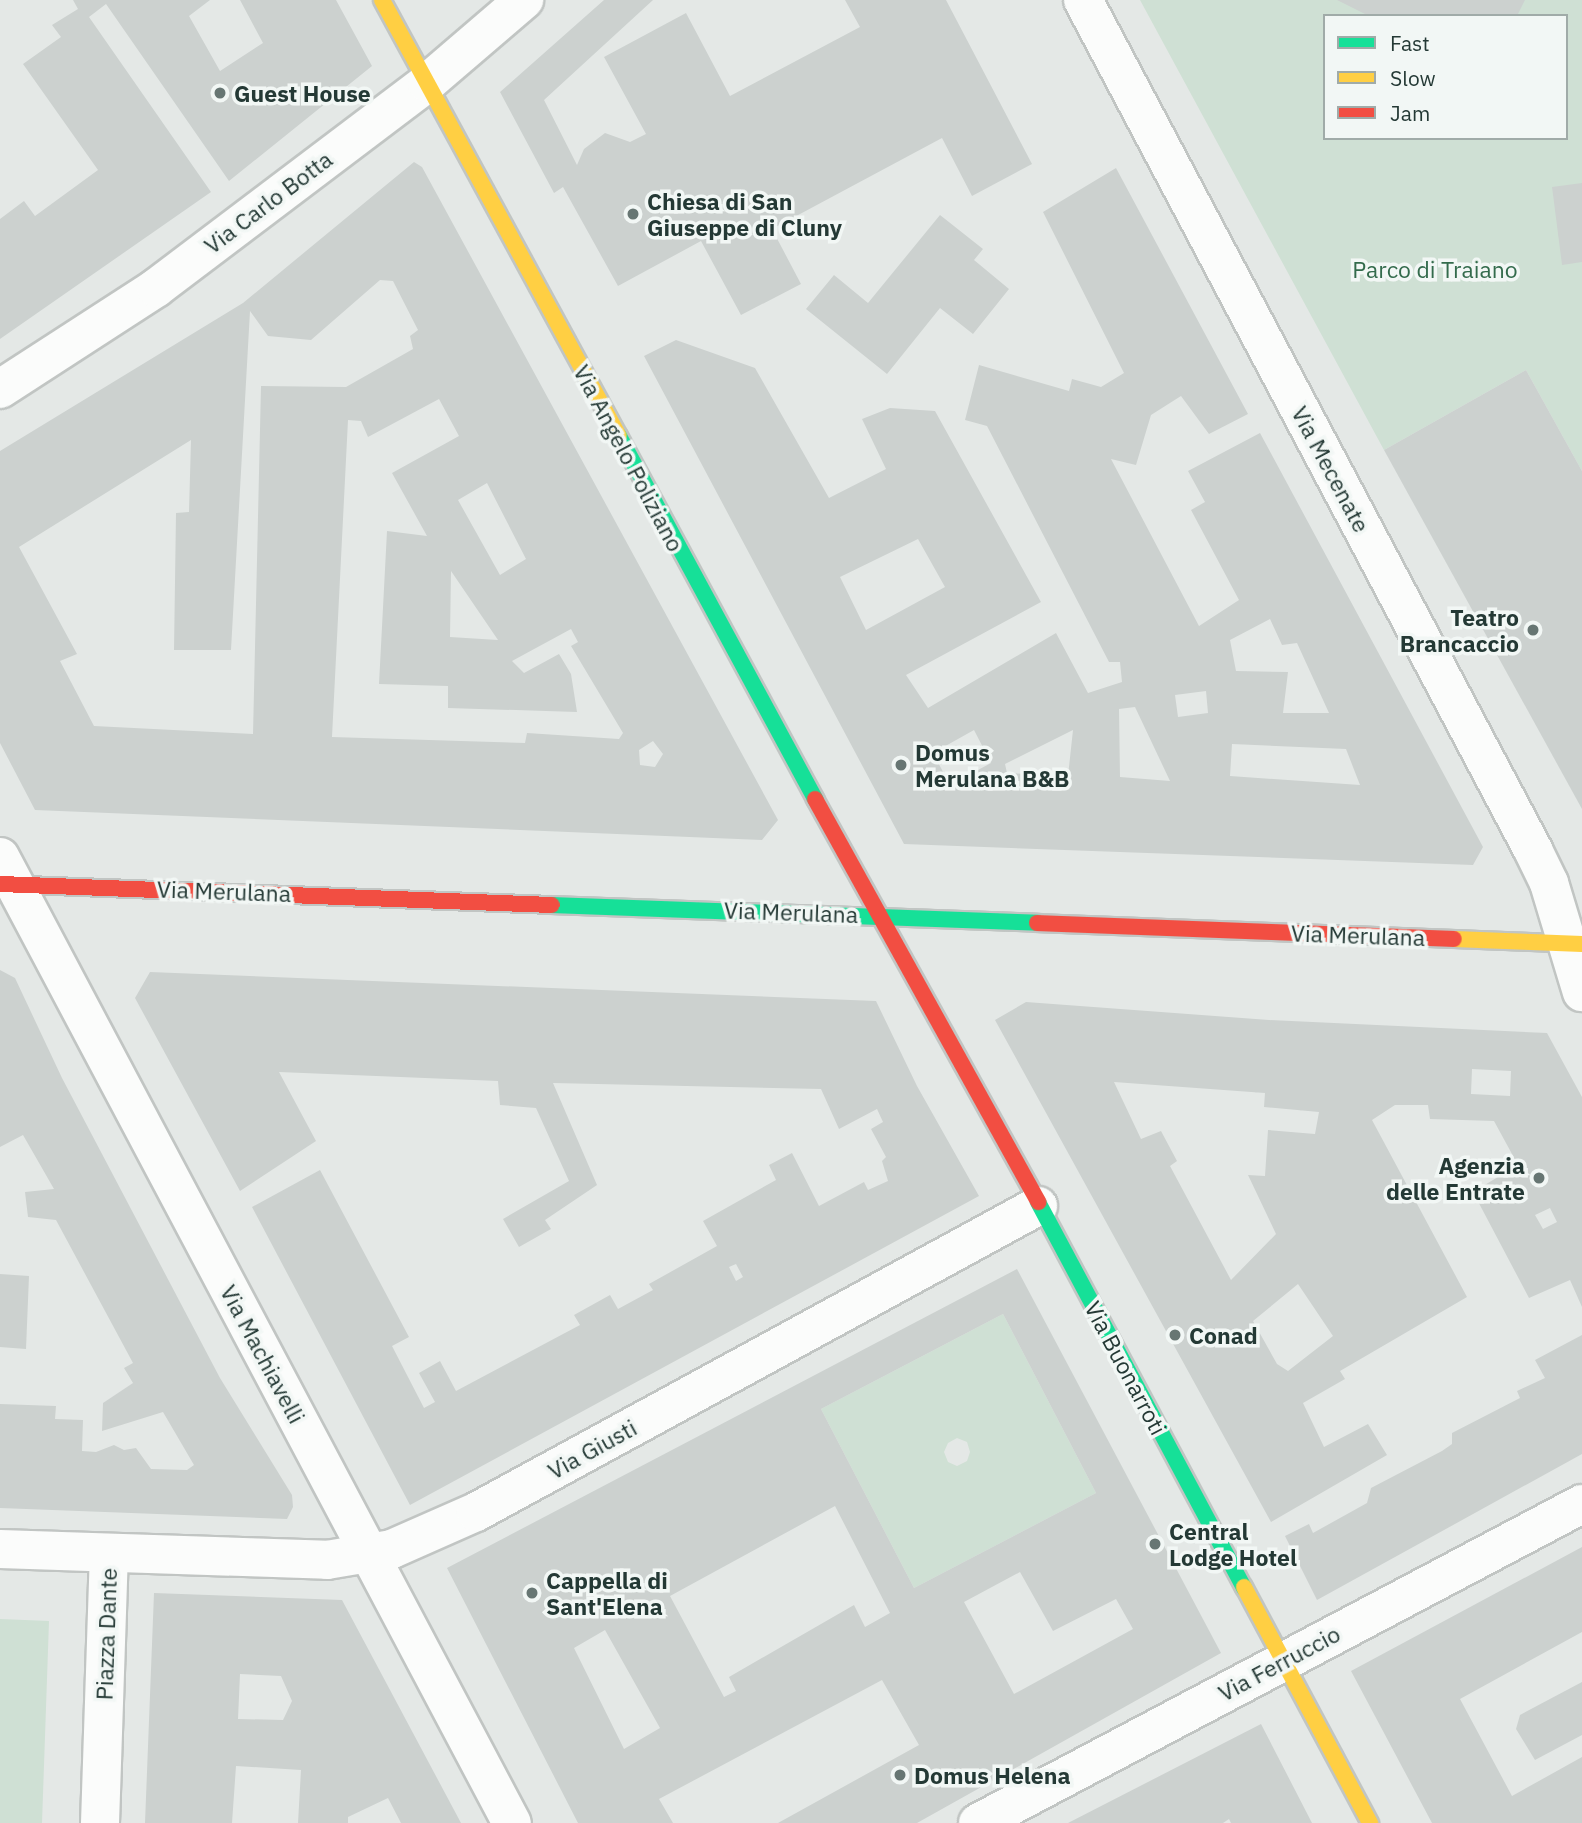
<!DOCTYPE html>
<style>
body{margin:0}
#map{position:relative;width:1582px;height:1823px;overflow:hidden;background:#e4e8e6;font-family:"IBM Plex Sans",sans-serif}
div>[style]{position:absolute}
.green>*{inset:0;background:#cfe0d4}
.building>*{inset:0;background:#ccd1cf}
.roads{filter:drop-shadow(2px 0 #c1c5c3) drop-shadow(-2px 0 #c1c5c3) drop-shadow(0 2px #c1c5c3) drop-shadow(0 -2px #c1c5c3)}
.street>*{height:38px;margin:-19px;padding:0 19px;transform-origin:19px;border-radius:19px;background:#fbfcfb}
.fast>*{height:16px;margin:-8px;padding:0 8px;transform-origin:8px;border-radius:8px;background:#16e098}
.slow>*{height:16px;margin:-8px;padding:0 8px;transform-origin:8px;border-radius:8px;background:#ffcf43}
.jam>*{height:16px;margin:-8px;padding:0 8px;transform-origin:8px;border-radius:8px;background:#f24e42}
.dots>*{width:19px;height:19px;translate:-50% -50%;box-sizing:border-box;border:4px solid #f2f7f5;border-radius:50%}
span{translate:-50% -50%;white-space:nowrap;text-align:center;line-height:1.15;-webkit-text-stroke:7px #f2f7f5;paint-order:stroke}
.poi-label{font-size:23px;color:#243935;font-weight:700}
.left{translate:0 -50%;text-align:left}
.right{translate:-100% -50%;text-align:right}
.street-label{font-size:23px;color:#243935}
.park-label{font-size:23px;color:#336b4c}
.legend{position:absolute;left:1323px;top:14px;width:245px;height:126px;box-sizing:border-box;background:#f2f7f5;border:2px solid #a0aba8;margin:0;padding:9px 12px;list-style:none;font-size:21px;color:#243935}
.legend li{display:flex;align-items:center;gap:14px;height:35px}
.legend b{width:35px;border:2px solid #a0aba8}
</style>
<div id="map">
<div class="green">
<i style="clip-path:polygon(evenodd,1140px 0,1582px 0,1582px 471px,1526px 370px,1384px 450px,1140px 0,1325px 16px,1566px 16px,1566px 138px,1325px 138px,1325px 16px)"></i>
<i style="clip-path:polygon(evenodd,1003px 1314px,1096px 1493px,914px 1588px,821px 1409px,1003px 1314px,957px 1438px,967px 1442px,970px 1452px,967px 1461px,957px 1466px,948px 1462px,944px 1452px,948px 1443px,957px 1438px)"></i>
<i style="clip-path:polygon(0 1619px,49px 1621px,42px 1823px,0 1823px)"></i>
</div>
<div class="building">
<i style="clip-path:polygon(73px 0,210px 0,189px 16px,220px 71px,263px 43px,240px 0,336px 0,372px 66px,229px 181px,106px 4px,89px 17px,211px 192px,0 339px,0 219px,24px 201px,35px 216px,98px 170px,23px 64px,61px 37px,52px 25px,78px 9px)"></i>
<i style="clip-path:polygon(604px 0,653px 0,544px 100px,577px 165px,584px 149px,605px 133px,630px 142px,646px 134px,604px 57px,686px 13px,730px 96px,860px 27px,845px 0,946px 0,1032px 164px,972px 196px,942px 138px,772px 229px,801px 284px,741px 315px,701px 241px,618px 286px,563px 187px,554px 193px,500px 92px)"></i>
<i style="clip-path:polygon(1337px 0,1525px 0,1517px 16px,1369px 16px)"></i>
<i style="clip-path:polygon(evenodd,414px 162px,422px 167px,778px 820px,762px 840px,35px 810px,0 743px,0 451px,243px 303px,414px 162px,380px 280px,393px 281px,418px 330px,410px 336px,413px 349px,346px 387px,261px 386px,253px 734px,94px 726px,60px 661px,77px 654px,19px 547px,191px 440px,189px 512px,176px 513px,174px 650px,231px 650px,250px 311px,268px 336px,311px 340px,380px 280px,414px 162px,439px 399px,459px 436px,392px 473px,427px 536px,387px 531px,379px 684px,448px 686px,448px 708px,577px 712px,571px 674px,559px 654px,524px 673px,512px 661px,571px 629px,578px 642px,571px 646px,623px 733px,619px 739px,527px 733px,525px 743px,332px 737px,348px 420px,361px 421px,368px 437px,439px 399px,414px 162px,487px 483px,526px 559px,500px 575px,458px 500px,487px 483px,414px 162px,451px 571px,498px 640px,450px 637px,451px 571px,414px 162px,653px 741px,663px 754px,655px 767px,640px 765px,639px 750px,653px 741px)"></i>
<i style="clip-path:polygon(evenodd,1116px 168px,1248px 414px,1209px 434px,1181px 396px,1151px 415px,1136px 465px,1111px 459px,1199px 626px,1239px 600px,1191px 510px,1205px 502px,1188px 471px,1260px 433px,1483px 847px,1473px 865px,904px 844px,644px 356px,676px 340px,755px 368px,829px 498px,886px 469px,862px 419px,890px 408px,935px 411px,1041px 602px,906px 675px,928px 708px,1056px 633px,1088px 693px,1122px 682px,1120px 662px,1109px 662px,987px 426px,965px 420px,979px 365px,1069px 391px,1072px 379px,1101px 387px,1124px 373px,1043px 212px,1116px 168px,918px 539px,945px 587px,866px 630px,840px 577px,918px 539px,1116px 168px,1270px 619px,1282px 645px,1297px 643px,1329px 713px,1283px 713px,1288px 672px,1236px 671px,1230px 640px,1270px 619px,1116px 168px,1206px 691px,1208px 713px,1178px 717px,1175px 695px,1206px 691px,1116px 168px,1135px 707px,1170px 781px,1120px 777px,1119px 709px,1135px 707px,1116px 168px,974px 730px,991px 763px,950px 785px,933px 753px,974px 730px,1116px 168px,1073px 730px,1068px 776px,1007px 773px,1005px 764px,1073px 730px,1116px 168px,1232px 744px,1346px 749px,1360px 785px,1230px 776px,1232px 744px)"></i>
<i style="clip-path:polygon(1582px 183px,1582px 262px,1562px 265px,1552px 187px)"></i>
<i style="clip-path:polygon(940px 215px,983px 249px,974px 260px,1009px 289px,973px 334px,940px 308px,887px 374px,806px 309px,834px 275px,868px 303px)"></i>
<i style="clip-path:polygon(1526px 370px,1582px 471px,1582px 809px,1384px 450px)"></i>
<i style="clip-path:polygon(0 970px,15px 978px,62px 1078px,220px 1378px,292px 1495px,293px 1507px,287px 1519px,0 1508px,0 1404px,56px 1406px,55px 1419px,83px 1420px,82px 1451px,96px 1452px,114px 1445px,124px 1450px,136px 1448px,151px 1469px,187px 1470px,194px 1465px,163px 1412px,102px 1431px,103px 1403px,133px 1383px,124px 1368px,133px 1363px,56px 1220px,28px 1217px,25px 1192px,54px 1189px,23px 1135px,0 1147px)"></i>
<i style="clip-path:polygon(evenodd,150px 972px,876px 1001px,917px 1086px,979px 1196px,410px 1505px,252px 1207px,320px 1170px,409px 1337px,392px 1346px,424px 1408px,435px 1402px,419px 1373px,440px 1361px,456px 1391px,580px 1325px,574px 1315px,610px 1295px,618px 1309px,653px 1290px,649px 1284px,717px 1246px,703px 1221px,776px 1180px,769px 1165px,792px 1153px,819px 1206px,864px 1182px,868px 1190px,888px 1181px,882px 1161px,886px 1157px,871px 1129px,883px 1122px,877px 1109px,839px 1129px,821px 1089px,553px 1083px,597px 1185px,545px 1220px,551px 1229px,519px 1247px,503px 1219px,569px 1181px,536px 1108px,500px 1105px,498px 1081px,279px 1072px,316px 1141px,240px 1191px,135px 998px,150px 972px,736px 1264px,743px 1277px,736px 1281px,729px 1267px,736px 1264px)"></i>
<i style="clip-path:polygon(evenodd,1026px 1002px,1269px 1020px,1547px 1033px,1582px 1097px,1582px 1307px,1570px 1280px,1529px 1298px,1473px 1192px,1518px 1165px,1494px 1121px,1430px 1119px,1428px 1105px,1395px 1105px,1372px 1120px,1467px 1297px,1340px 1371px,1345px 1379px,1303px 1403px,1324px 1447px,1368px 1424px,1387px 1455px,1271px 1522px,995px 1020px,1026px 1002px,1472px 1069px,1511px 1071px,1510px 1096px,1471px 1094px,1472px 1069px,1026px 1002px,1114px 1082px,1265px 1093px,1264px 1107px,1319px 1112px,1315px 1134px,1268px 1130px,1265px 1176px,1248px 1175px,1276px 1234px,1231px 1280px,1170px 1166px,1177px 1161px,1161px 1131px,1141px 1139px,1114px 1082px,1026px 1002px,1550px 1208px,1557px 1222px,1543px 1229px,1535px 1215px,1550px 1208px,1026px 1002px,1298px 1284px,1333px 1336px,1288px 1371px,1277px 1364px,1253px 1321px,1298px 1284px)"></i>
<i style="clip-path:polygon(evenodd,1017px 1269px,1221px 1653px,917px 1823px,778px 1823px,919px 1745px,882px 1680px,659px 1799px,673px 1823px,578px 1823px,447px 1568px,1017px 1269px,1003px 1314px,1096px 1493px,914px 1588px,821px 1409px,1003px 1314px,1017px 1269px,835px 1506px,890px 1613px,865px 1627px,854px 1605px,729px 1677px,736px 1691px,724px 1697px,670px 1596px,835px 1506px,1017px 1269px,1020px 1572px,1053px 1631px,1116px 1599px,1133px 1629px,1014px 1694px,964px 1602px,1020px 1572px,1017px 1269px,605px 1630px,660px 1728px,624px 1749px,574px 1648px,605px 1630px)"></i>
<i style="clip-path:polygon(0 1274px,29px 1276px,26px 1349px,0 1347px)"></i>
<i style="clip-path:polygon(1582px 1335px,1582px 1454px,1317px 1600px,1285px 1536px,1309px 1524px,1313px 1533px,1367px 1503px,1371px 1488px,1442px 1451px,1452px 1444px,1452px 1433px,1520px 1398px,1517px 1391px,1545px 1378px,1535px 1360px)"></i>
<i style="clip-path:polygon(1582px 1547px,1582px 1632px,1460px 1699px,1512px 1796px,1582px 1757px,1582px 1823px,1432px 1823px,1351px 1671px)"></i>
<i style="clip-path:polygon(evenodd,154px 1593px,342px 1600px,461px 1823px,401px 1823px,388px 1798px,348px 1817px,348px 1823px,298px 1823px,301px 1770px,236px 1766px,232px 1823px,145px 1823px,154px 1593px,240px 1674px,281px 1676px,292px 1701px,283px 1720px,238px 1719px,240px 1674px)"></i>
<i style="clip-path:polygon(1582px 1682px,1582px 1735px,1535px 1760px,1516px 1729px,1520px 1715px)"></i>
<i style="clip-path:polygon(1261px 1724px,1312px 1823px,1231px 1823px,1229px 1819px,1223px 1823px,1068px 1823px)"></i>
</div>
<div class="roads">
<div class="street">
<i style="left:1083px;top:0;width:962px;rotate:62.1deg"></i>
<i style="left:1533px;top:850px;width:37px;rotate:64deg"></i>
<i style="left:1549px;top:883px;width:114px;rotate:73.2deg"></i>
<i style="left:0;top:389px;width:186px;rotate:-32.9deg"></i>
<i style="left:156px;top:288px;width:340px;rotate:-37.1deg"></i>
<i style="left:427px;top:83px;width:128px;rotate:-40.6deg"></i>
<i style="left:0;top:857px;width:1093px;rotate:62.08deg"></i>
<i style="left:0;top:1549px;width:327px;rotate:1.9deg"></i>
<i style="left:327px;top:1560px;width:66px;rotate:-9.6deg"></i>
<i style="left:392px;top:1549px;width:92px;rotate:-23.8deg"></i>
<i style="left:476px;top:1512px;width:640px;rotate:-28.57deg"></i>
<i style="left:100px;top:1823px;width:269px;rotate:-88.1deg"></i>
<i style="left:978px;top:1823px;width:683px;rotate:-27.84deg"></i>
</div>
<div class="fast">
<i style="left:619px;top:436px;width:413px;rotate:61.6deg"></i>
<i style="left:552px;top:905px;width:485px;rotate:2.1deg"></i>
<i style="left:1038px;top:1202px;width:437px;rotate:61.9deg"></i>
</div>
<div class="slow">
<i style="left:382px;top:0;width:496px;rotate:61.5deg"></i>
<i style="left:1454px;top:939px;width:128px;rotate:2.2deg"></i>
<i style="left:1244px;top:1587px;width:268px;rotate:61.9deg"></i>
</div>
<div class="jam">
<i style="left:815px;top:799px;width:461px;rotate:61deg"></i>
<i style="left:0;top:884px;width:552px;rotate:2.18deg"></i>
<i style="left:1037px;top:923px;width:417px;rotate:2.2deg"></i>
</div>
</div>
<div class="dots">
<i style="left:220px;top:93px;background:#677673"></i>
<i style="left:633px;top:214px;background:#677673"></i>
<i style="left:1533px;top:630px;background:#677673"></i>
<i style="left:901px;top:765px;background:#677673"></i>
<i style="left:1539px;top:1178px;background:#677673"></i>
<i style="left:1175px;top:1335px;background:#677673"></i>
<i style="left:1155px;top:1544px;background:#677673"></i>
<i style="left:532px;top:1593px;background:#677673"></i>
<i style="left:900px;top:1775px;background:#677673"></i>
</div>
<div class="poi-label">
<span class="left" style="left:234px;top:93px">Guest House</span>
<span class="left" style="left:647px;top:214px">Chiesa di San<br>Giuseppe di Cluny</span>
<span class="right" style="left:1519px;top:630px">Teatro<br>Brancaccio</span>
<span class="left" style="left:915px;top:765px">Domus<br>Merulana B&amp;B</span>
<span class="right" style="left:1525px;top:1178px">Agenzia<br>delle Entrate</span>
<span class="left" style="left:1189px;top:1335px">Conad</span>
<span class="left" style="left:1169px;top:1544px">Central<br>Lodge Hotel</span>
<span class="left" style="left:546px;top:1593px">Cappella di<br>Sant'Elena</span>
<span class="left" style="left:914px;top:1775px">Domus Helena</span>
</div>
<div class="street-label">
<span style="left:268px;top:202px;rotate:-37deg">Via Carlo Botta</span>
<span style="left:629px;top:458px;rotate:62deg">Via Angelo Poliziano</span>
<span style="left:1331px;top:469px;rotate:62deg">Via Mecenate</span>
<span style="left:224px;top:891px;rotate:2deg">Via Merulana</span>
<span style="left:791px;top:912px;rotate:2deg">Via Merulana</span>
<span style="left:1358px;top:935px;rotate:2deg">Via Merulana</span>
<span style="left:263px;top:1354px;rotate:62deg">Via Machiavelli</span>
<span style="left:1126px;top:1368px;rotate:62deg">Via Buonarroti</span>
<span style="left:592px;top:1449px;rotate:-29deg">Via Giusti</span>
<span style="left:106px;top:1634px;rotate:-88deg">Piazza Dante</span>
<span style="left:1279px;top:1663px;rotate:-28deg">Via Ferruccio</span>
</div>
<div class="park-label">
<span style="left:1435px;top:269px">Parco di Traiano</span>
</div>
<ul class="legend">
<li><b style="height:9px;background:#16e098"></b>Fast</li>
<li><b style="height:9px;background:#ffcf43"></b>Slow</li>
<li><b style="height:9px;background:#f24e42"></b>Jam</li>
</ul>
</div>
